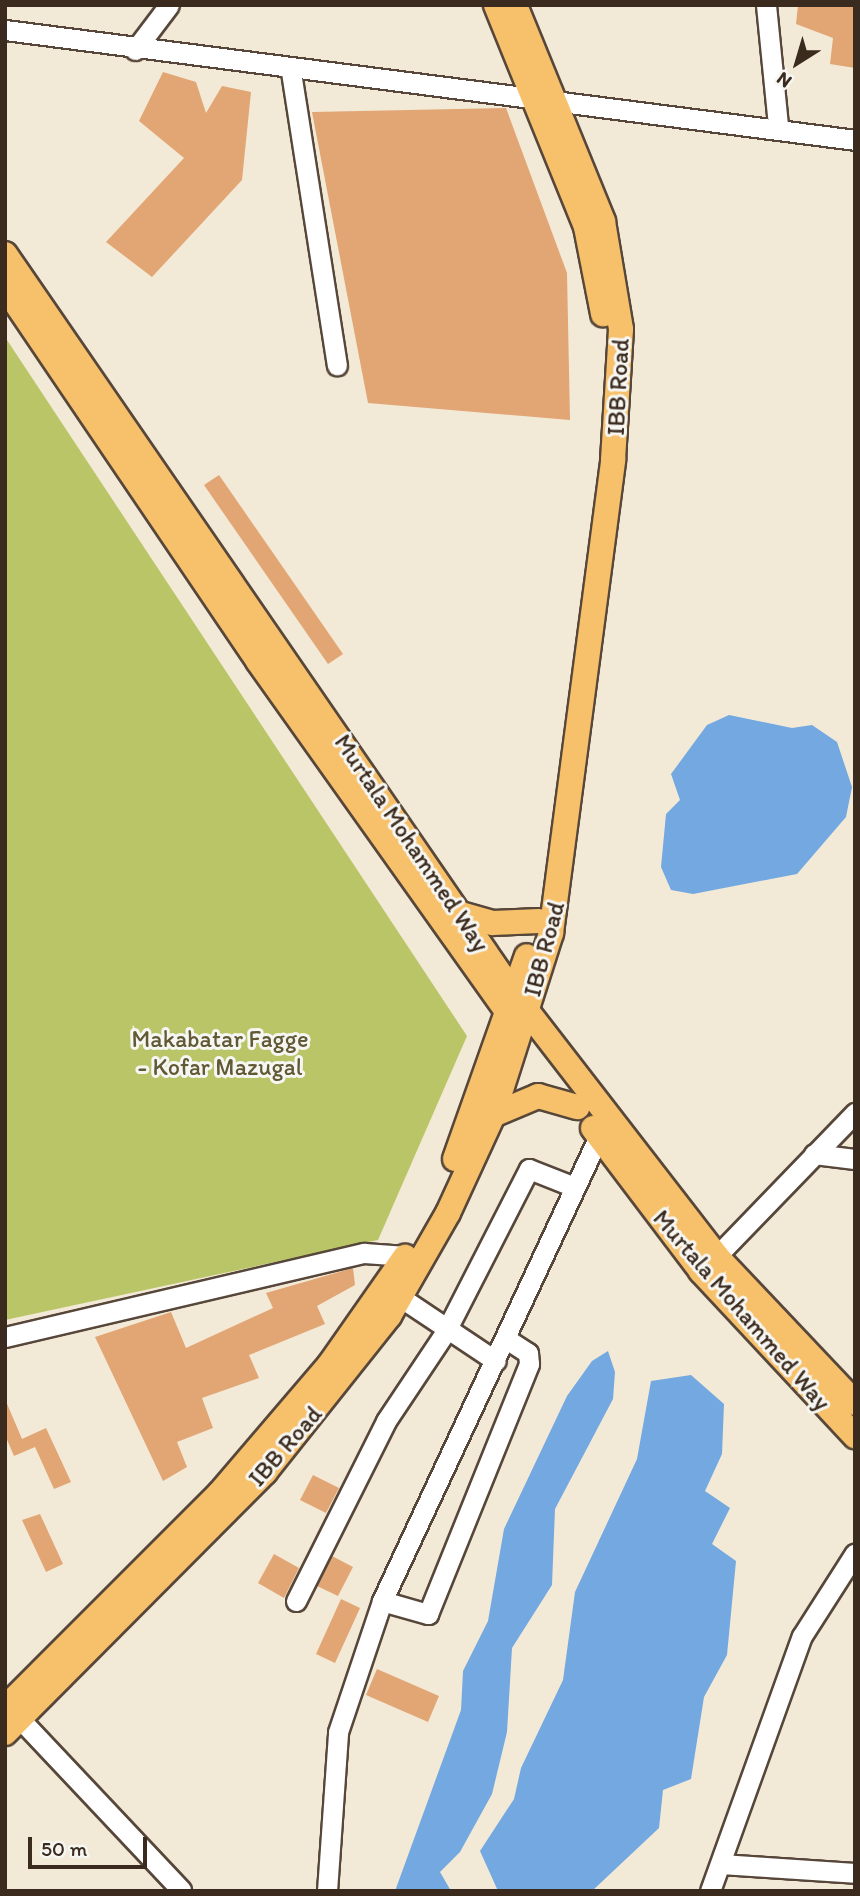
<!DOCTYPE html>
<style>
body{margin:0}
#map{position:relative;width:860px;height:1896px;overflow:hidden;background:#f3e9d7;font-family:Itim,sans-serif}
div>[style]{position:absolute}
.green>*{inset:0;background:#b9c567}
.water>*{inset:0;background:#73a8e1}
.building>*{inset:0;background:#e1a674}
.roads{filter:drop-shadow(2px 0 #57473a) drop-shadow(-2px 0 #57473a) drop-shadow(0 2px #57473a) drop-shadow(0 -2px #57473a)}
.minor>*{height:19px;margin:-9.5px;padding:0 9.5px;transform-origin:9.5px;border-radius:9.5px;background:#fff}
.major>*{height:24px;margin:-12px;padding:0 12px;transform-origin:12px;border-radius:12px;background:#f7c06b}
span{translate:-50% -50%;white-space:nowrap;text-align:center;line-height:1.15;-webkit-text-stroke:6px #f6f6f2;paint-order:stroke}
.street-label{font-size:24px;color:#3b2a1e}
.park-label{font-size:24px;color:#615834}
.frame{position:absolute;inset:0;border:7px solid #3b2a1e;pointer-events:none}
.north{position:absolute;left:762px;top:28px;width:70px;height:70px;-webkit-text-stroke:5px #f6f6f2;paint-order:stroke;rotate:217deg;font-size:19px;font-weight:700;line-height:28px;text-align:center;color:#3b2a1e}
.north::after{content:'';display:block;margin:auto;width:24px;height:32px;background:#3b2a1e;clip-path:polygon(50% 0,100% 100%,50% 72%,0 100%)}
.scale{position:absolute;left:28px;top:1837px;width:119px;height:32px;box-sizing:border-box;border:4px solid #3b2a1e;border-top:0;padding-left:9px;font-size:21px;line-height:24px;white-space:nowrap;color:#3b2a1e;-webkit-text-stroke:5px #f6f6f2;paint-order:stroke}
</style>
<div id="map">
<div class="green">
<i style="clip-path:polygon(5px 337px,467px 1036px,378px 1240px,5px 1320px)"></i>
</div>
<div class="water">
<i style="clip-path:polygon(729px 715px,792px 728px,812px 725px,837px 742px,852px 787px,846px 817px,797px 874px,693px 894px,671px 890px,661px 867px,666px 814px,680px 800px,671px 774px,707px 725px)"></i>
<i style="clip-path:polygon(608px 1351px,615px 1372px,613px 1399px,555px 1509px,552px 1585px,512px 1648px,507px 1732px,492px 1794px,460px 1852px,440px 1872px,451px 1891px,395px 1891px,461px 1710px,463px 1671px,488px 1621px,504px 1529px,567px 1396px,592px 1361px)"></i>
<i style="clip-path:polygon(691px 1375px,724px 1404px,722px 1454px,705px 1491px,730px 1508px,712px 1544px,736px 1561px,727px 1655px,704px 1697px,691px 1779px,663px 1790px,659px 1828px,592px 1891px,498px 1891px,480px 1851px,514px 1799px,521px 1768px,563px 1680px,575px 1592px,637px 1459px,651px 1381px)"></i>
</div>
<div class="building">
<i style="clip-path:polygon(798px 5px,855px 5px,855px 68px,830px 64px,833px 38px,796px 24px)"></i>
<i style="clip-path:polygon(163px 72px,196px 82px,206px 113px,222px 86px,251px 92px,242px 180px,152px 277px,106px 242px,184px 158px,139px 121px)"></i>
<i style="clip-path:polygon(506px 108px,567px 273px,570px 420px,368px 403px,312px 112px)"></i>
<i style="clip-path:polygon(219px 475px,343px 654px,328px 664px,204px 485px)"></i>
<i style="clip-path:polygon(353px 1268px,355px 1285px,317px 1306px,325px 1324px,249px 1355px,259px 1378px,202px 1398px,213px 1428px,177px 1442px,187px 1467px,163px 1481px,95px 1337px,171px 1312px,186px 1348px,273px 1308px,266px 1293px)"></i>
<i style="clip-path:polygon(5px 1399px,22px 1439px,46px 1428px,71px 1482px,54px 1489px,35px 1447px,14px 1456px,5px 1435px)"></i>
<i style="clip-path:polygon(313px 1475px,339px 1488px,326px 1513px,300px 1500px)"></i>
<i style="clip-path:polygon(40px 1514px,63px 1564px,46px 1572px,22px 1520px)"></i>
<i style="clip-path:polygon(274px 1554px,299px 1568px,284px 1598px,258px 1583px)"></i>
<i style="clip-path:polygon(332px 1556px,353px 1567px,338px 1596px,317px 1586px)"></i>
<i style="clip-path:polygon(341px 1599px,360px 1608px,335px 1663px,316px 1654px)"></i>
<i style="clip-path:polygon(377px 1669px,439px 1696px,428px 1722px,366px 1695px)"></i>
</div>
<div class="roads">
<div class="minor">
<i style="left:766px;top:5px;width:121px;rotate:84.3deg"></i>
<i style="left:5px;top:30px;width:857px;rotate:7.37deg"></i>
<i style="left:135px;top:50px;width:56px;rotate:-52.9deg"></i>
<i style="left:291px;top:72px;width:297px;rotate:81.1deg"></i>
<i style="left:814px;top:1154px;width:41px;rotate:7deg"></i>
<i style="left:707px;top:1266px;width:213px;rotate:-46deg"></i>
<i style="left:400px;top:1297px;width:115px;rotate:33.7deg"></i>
<i style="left:5px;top:1337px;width:369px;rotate:-13.2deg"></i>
<i style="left:364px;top:1253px;width:42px;rotate:4.1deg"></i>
<i style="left:296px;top:1601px;width:201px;rotate:-63.4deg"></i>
<i style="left:386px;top:1421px;width:108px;rotate:-56.3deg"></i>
<i style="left:446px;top:1331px;width:182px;rotate:-62.9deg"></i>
<i style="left:529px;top:1169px;width:46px;rotate:21.6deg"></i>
<i style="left:382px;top:1601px;width:48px;rotate:15.8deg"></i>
<i style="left:428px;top:1614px;width:270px;rotate:-68deg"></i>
<i style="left:529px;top:1364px;width:11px;rotate:-95deg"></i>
<i style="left:528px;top:1353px;width:24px;rotate:-147deg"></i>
<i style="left:20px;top:1719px;width:235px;rotate:46.7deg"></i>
<i style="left:721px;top:1864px;width:134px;rotate:3.8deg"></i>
<i style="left:327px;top:1891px;width:159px;rotate:-86deg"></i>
<i style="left:338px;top:1732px;width:138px;rotate:-71.4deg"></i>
<i style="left:382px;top:1601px;width:513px;rotate:-64.98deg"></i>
<i style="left:710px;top:1891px;width:271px;rotate:-70.2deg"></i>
<i style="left:802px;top:1636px;width:98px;rotate:-57.4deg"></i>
</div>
<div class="major">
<i style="left:496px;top:5px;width:240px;rotate:67.9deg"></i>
<i style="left:586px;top:227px;width:89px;rotate:78.9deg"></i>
<i style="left:5px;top:254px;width:898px;rotate:55.48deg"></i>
<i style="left:514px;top:994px;width:332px;rotate:52.3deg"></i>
<i style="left:717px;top:1257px;width:201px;rotate:46.6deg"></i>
<i style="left:5px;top:287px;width:452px;rotate:55.9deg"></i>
<i style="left:258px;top:661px;width:444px;rotate:54.6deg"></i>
<i style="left:461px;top:914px;width:33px;rotate:16deg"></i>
<i style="left:493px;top:923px;width:46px;rotate:-2.5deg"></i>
<i style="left:493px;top:1115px;width:49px;rotate:-22.9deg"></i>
<i style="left:538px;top:1096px;width:41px;rotate:15.8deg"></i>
<i style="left:593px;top:1128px;width:179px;rotate:52.9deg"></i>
<i style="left:701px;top:1271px;width:226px;rotate:47deg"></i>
<i style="left:455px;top:1159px;width:215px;rotate:-70.5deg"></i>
<i style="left:5px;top:1708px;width:304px;rotate:-45deg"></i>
<i style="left:220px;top:1493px;width:170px;rotate:-49.5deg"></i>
<i style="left:330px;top:1364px;width:131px;rotate:-55deg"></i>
<i style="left:5px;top:1733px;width:368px;rotate:-45.1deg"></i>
<i style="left:265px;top:1472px;width:199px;rotate:-51.5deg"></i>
<i style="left:389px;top:1316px;width:119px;rotate:-60.2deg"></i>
<i style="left:448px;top:1213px;width:108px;rotate:-65.3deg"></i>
<i style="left:493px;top:1115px;width:191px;rotate:-72.3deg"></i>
<i style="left:551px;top:933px;width:477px;rotate:-82.5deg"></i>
<i style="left:613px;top:460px;width:131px;rotate:-86.5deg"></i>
<i style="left:621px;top:329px;width:109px;rotate:-99.5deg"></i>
<i style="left:603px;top:221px;width:233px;rotate:-112.2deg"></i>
</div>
</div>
<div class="street-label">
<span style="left:618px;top:387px;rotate:-87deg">IBB Road</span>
<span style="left:412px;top:843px;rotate:56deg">Murtala Mohammed Way</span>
<span style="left:544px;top:949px;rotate:-75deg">IBB Road</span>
<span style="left:742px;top:1310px;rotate:49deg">Murtala Mohammed Way</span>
<span style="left:285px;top:1446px;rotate:-49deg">IBB Road</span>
</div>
<div class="park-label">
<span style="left:220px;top:1053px">Makabatar Fagge<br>- Kofar Mazugal</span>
</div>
<div class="frame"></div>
<div class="north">N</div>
<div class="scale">50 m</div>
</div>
